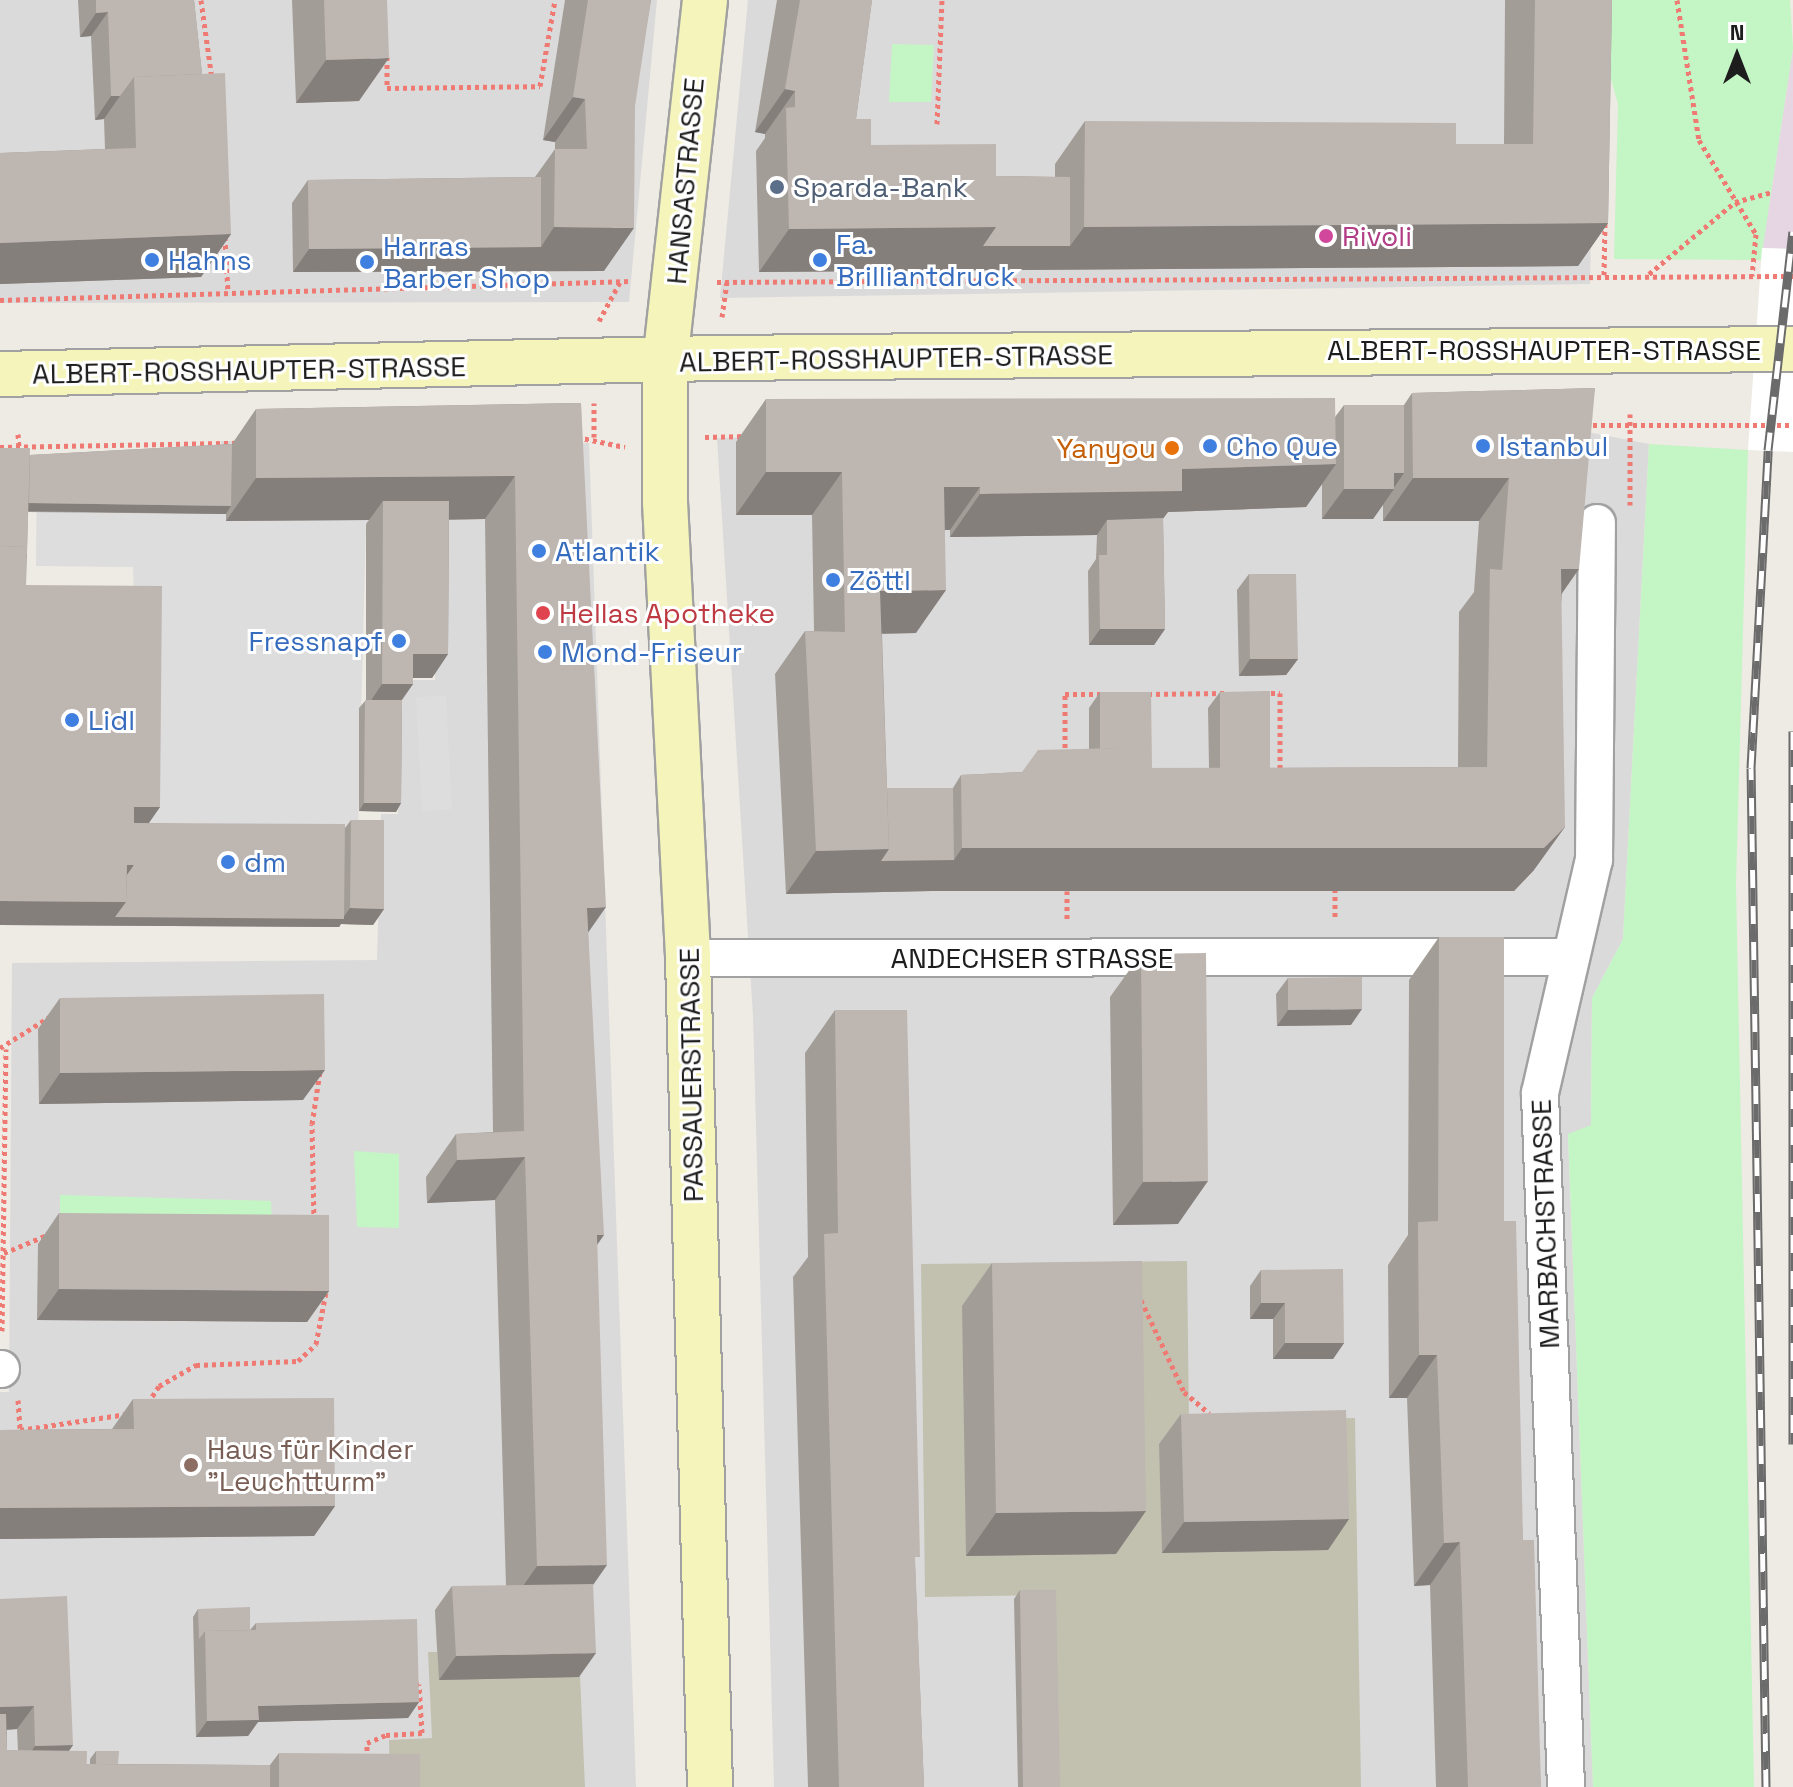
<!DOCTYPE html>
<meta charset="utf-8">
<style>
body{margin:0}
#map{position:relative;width:1793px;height:1787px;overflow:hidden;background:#eeeae4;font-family:"Space Grotesk",sans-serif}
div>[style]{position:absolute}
.residential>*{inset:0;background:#dbdada}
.industrial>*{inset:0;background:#e6d6e4}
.construction>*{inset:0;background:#c2c1b0}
.park>*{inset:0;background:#c4f5c5}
.parking>*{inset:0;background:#ddd}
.pier>*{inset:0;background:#fff}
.path>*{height:5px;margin-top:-2.5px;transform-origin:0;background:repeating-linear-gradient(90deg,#ef7a73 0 4px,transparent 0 8px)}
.roads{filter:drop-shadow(2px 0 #a1a1a1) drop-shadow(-2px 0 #a1a1a1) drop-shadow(0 2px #a1a1a1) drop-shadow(0 -2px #a1a1a1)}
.street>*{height:36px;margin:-18px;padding:0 18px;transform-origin:18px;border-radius:18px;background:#fff}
.secondary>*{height:44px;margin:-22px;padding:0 22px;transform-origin:22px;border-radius:22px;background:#f5f5bb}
.rail>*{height:9px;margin-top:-4.5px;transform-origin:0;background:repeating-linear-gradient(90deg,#fff 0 18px,#6b6b6b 0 36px);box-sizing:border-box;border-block:2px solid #6b6b6b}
.wall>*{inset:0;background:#a39d98}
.shaded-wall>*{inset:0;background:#857f7c}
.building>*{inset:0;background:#beb6b1}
.dots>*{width:22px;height:22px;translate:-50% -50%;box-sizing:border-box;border:4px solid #fff;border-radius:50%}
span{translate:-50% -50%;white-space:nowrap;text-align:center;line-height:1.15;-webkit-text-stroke:6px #fff;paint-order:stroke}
.street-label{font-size:28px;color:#1d1d1d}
.service-label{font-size:28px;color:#4e5e75}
.left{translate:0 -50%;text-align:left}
.hotel-label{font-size:28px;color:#b23c85}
.shop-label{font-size:28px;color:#366cbe}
.right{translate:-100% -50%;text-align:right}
.food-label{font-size:28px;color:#c56008}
.health-label{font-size:28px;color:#be3a42}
.education-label{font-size:28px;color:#785e54}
.north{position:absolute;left:1697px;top:16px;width:80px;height:80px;-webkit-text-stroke:6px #fff;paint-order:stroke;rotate:0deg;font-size:22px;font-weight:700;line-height:32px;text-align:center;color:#1d1d1d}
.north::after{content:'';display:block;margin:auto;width:28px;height:36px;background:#1d1d1d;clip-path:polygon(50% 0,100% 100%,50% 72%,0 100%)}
</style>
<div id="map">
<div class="residential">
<i style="clip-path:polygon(0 0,657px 0,629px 302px,0 303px)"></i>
<i style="clip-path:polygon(748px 0,1595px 0,1590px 284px,720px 298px)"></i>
<i style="clip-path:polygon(1567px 428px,1649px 444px,1623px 939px,1592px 998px,1591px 1126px,1568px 1135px,1593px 1787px,774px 1787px,753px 1016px,717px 438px)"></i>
<i style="clip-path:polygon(221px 441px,589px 443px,636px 1787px,0 1787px,0 1392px,9px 1392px,12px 963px,377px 960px,381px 814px,398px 814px,398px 680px,435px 680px,435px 523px,221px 523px)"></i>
</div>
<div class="industrial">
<i style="clip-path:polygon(1793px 48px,1793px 249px,1762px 248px,1773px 180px)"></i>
</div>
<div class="construction">
<i style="clip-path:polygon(1187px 1261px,1189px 1420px,1355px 1418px,1361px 1787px,1054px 1787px,1050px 1595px,925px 1597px,921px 1264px)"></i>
<i style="clip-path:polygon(577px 1608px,585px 1787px,390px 1787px,389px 1740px,432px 1738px,428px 1652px,437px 1652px,435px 1610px)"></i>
</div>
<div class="park">
<i style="clip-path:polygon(1611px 0,1790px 0,1793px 48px,1761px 260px,1614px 259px,1618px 104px,1609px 72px)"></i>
<i style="clip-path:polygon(892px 44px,934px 45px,931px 102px,889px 102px)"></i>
<i style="clip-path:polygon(1649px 444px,1748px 450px,1736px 884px,1754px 1787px,1593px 1787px,1568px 1134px,1591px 1125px,1592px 998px,1623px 939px)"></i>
<i style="clip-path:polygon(354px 1151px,399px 1154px,399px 1228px,357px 1227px)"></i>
<i style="clip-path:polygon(60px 1195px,271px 1201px,272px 1226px,60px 1224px)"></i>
</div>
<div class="parking">
<i style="clip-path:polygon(208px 453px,208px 514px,226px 514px,226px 521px,366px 520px,358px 836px,143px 831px,133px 567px,36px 566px,37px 463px)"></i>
<i style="clip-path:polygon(446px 696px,452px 809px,422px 811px,416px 697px)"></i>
</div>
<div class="pier">
<i style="clip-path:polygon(1762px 248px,1793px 249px,1793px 452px,1748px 450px)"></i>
</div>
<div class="path">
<i style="left:201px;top:0;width:80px;rotate:82.1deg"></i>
<i style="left:1677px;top:0;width:142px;rotate:81.1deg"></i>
<i style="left:1699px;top:140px;width:110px;rotate:58.8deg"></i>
<i style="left:1756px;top:234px;width:42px;rotate:95.4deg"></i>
<i style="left:387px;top:57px;width:31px;rotate:90deg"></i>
<i style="left:387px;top:88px;width:153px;rotate:-0.7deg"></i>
<i style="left:540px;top:86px;width:87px;rotate:-80.1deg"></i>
<i style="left:937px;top:124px;width:124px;rotate:-87.7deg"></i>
<i style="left:225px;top:237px;width:55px;rotate:86.9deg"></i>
<i style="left:1649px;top:274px;width:112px;rotate:-39.9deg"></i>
<i style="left:1735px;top:202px;width:39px;rotate:-15deg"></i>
<i style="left:1604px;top:275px;width:54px;rotate:-88.9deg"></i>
<i style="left:717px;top:282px;width:1076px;rotate:-0.32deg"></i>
<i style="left:0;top:300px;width:631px;rotate:-1.72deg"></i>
<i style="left:722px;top:317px;width:35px;rotate:-82deg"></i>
<i style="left:599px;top:321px;width:44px;rotate:-61.7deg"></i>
<i style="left:1630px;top:414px;width:91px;rotate:90deg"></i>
<i style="left:1585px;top:425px;width:208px"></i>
<i style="left:18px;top:434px;width:13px;rotate:86deg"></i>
<i style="left:577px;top:437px;width:49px;rotate:11.8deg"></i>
<i style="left:594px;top:437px;width:34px;rotate:-90deg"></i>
<i style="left:705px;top:437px;width:42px;rotate:-1.4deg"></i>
<i style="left:0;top:447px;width:239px;rotate:-1deg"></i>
<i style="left:1263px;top:693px;width:17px"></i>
<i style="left:1280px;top:693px;width:81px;rotate:90deg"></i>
<i style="left:1148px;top:694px;width:77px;rotate:-0.7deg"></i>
<i style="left:1065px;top:755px;width:61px;rotate:-90deg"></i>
<i style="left:1065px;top:694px;width:37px"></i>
<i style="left:1335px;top:889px;width:31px;rotate:90deg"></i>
<i style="left:1067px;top:891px;width:31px;rotate:90deg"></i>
<i style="left:0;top:1048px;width:60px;rotate:-32.1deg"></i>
<i style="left:314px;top:1221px;width:97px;rotate:-91.2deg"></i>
<i style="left:312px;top:1124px;width:53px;rotate:-81.3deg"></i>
<i style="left:4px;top:1253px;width:47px;rotate:-22.7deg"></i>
<i style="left:1141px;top:1300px;width:102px;rotate:64.9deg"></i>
<i style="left:1184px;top:1392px;width:33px;rotate:40deg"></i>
<i style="left:2px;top:1331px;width:282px;rotate:-89.2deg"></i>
<i style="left:18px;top:1400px;width:30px;rotate:86deg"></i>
<i style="left:20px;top:1430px;width:108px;rotate:-8.5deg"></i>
<i style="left:148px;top:1403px;width:20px;rotate:-57deg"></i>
<i style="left:159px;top:1386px;width:43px;rotate:-29.6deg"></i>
<i style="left:196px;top:1365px;width:102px;rotate:-2.2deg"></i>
<i style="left:298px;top:1361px;width:25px;rotate:-43deg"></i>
<i style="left:316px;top:1344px;width:53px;rotate:-79.1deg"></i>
<i style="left:367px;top:1758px;width:15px;rotate:-90deg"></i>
<i style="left:367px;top:1743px;width:21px;rotate:-23deg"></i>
<i style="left:386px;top:1735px;width:36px;rotate:-3deg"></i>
<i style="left:422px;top:1733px;width:49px;rotate:-93.5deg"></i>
<i style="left:419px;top:1684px;width:6px;rotate:171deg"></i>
</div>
<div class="roads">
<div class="street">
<i style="left:688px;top:958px;width:880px;rotate:-0.07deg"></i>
<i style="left:0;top:1369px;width:1px"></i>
<i style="left:1566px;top:1787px;width:694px;rotate:-92.15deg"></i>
<i style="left:1540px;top:1093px;width:239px;rotate:-77deg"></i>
<i style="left:1594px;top:860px;width:337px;rotate:-89.5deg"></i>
</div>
<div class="secondary">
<i style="left:705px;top:0;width:365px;rotate:96.3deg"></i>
<i style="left:665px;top:363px;width:139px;rotate:90deg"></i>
<i style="left:665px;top:502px;width:457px;rotate:87.1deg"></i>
<i style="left:688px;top:958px;width:829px;rotate:88.48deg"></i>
<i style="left:0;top:374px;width:716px;rotate:-1.28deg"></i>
<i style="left:716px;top:358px;width:1077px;rotate:-0.48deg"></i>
</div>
</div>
<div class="rail">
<i style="left:1793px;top:731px;width:713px;rotate:90deg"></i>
<i style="left:1766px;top:1787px;width:1019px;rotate:-90.84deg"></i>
<i style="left:1751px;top:768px;width:318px;rotate:-86.9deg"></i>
<i style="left:1768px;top:450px;width:220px;rotate:-83.5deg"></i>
</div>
<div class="wall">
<i style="clip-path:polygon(78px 0,194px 0,202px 74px,231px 234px,201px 277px,0 284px,0 153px,105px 149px,104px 119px,95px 120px,91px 36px,80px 37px)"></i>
<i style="clip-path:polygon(292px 0,387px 0,359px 101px,296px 103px)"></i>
<i style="clip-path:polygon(565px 0,651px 0,604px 271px,293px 272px,292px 203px,308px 180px,535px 177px,555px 149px,555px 142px,543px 140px)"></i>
<i style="clip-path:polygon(777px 0,872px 0,856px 119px,871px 145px,996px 176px,1055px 177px,1055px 164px,1085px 121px,1456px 144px,1504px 144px,1505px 0,1612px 0,1608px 223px,1578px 266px,759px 272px,756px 151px,765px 138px,765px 134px,755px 132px)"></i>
<i style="clip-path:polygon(evenodd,1595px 388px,1562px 594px,1534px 870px,1514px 891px,932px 891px,786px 894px,775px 674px,805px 631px,814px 631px,812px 515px,736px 515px,736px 442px,766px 399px,1335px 417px,1344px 405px,1404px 405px,1412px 393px,1595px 388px,1322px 484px,1322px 519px,1373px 519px,1383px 505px,1383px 521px,1479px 521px,1474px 592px,1459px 612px,1458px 767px,1270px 768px,1220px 692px,1208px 708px,1209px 768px,1152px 768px,1100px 692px,1089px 708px,1089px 749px,1022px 772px,961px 775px,953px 788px,887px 788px,882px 634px,916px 633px,945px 530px,950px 530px,950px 537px,1097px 535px,1096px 559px,1088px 571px,1089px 645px,1154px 645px,1165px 629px,1163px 518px,1168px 512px,1306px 507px,1322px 484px)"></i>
<i style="clip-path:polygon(581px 403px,588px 933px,597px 1245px,593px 1584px,579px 1677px,439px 1680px,435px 1610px,452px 1586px,506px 1586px,495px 1200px,427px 1203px,426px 1177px,456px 1134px,493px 1132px,485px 519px,449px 520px,448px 654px,432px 678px,413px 678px,413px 684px,402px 700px,401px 803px,396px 812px,359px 811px,359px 708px,366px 700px,366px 524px,369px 520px,226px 521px,226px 514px,28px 512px,26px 585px,160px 807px,149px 823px,345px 828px,351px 820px,384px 909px,373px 925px,341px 924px,339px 927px,0 925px,0 448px,30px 455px,232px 444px,256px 409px)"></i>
<i style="clip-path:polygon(1249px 574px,1298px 659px,1286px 675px,1239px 676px,1237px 590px)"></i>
<i style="clip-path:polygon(1439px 937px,1504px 1221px,1523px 1540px,1541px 1787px,1436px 1787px,1430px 1585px,1414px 1586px,1407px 1398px,1389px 1398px,1388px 1265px,1408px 1235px,1409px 980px)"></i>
<i style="clip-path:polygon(1141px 954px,1178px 1224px,1113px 1225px,1110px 997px)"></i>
<i style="clip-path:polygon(1288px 978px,1351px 1025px,1277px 1026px,1276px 994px)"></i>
<i style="clip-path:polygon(60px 998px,303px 1100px,39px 1104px,38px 1029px)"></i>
<i style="clip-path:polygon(835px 1010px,915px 1565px,924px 1787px,808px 1787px,793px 1277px,808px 1257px,805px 1053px)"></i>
<i style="clip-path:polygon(59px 1213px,329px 1291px,307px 1322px,37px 1320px,38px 1244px)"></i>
<i style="clip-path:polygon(992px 1263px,1116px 1554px,966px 1556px,962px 1306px)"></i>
<i style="clip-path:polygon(1261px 1270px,1344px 1343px,1333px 1359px,1273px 1359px,1273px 1319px,1250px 1319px,1250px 1286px)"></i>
<i style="clip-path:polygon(133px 1399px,335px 1506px,314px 1536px,0 1539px,0 1430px,112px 1429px)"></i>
<i style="clip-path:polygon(1181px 1414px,1349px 1519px,1328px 1550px,1162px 1553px,1159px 1444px)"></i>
<i style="clip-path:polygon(1020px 1590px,1060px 1787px,1018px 1787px,1014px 1599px)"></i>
<i style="clip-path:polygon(evenodd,0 1599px,73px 1745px,69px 1751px,86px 1764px,90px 1764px,90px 1759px,96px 1751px,118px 1764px,270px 1765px,279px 1753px,420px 1787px,0 1787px,0 1599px,17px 1729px,18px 1751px,7px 1750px,7px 1730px,17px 1729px)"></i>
<i style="clip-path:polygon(198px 1609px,250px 1630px,256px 1623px,419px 1702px,408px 1718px,258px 1722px,248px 1736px,196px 1737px,193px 1617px)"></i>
</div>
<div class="shaded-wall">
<i style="clip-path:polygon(108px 12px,91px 36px,80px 37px,96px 13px)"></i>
<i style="clip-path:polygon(389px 58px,359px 101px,296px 103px,326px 60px)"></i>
<i style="clip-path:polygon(785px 89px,795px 91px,765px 134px,755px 132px)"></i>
<i style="clip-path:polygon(111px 96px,120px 96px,104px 119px,95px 120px)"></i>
<i style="clip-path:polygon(573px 97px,585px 99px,555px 142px,543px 140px)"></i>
<i style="clip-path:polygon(1608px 223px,1578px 266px,759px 272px,789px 229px,996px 227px,1070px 246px,1084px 227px)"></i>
<i style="clip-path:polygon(554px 227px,634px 228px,604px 271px,293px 272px,309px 249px,541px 247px)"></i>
<i style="clip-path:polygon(231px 234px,201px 277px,0 284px,0 243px)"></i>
<i style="clip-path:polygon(1336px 464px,1306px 507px,1168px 512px,1152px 534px,1107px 520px,1097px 535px,950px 537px,980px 494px,1182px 469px)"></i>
<i style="clip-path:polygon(766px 472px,842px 472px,812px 515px,736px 515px)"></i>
<i style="clip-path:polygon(1394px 473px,1404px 473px,1393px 489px,1394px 489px,1373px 519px,1322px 519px,1344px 489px)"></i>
<i style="clip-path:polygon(515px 476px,485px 519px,383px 520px,383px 501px,369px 520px,226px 521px,256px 478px)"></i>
<i style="clip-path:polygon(1413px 478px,1509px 478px,1479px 521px,1383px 521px)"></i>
<i style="clip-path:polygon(944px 487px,980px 487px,950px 530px,914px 530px)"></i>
<i style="clip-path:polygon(23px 503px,231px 506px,226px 514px,17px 511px)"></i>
<i style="clip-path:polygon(1561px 569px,1579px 569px,1549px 612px)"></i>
<i style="clip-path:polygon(946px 590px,916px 633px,850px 634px,880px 591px)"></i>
<i style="clip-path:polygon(1100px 629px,1165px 629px,1154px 645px,1089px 645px)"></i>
<i style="clip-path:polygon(413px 654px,448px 654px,432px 678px,396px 678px)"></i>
<i style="clip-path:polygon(1250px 659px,1298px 659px,1286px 675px,1239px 676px)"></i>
<i style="clip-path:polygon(382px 684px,413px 684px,396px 708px,366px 708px)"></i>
<i style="clip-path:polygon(364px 803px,401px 803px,396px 812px,359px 811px)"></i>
<i style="clip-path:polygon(134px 807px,160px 807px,143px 831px,124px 831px)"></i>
<i style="clip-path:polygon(1565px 827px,1534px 870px,1514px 891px,932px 891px,786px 894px,816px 851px,889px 849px,954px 860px,962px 848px)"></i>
<i style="clip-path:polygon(127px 865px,134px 865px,117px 889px)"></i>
<i style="clip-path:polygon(0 901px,126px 902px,342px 919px,350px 908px,384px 909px,373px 925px,341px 924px,339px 927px,0 925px)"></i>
<i style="clip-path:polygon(606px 907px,576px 950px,587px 908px)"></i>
<i style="clip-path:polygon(1362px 1009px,1351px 1025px,1277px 1026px,1288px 1010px)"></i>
<i style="clip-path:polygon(325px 1070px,303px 1100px,39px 1104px,60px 1073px)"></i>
<i style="clip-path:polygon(525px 1157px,495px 1200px,427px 1203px,457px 1160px)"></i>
<i style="clip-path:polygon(1208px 1181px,1178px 1224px,1113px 1225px,1143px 1182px)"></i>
<i style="clip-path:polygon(597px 1235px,604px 1235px,574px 1278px)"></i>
<i style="clip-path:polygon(59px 1289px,329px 1291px,307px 1322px,37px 1320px)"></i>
<i style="clip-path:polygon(1261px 1303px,1285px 1303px,1273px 1319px,1250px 1319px)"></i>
<i style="clip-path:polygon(1285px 1343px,1344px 1343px,1333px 1359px,1273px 1359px)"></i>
<i style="clip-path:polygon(1419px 1355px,1437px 1355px,1407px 1398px,1389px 1398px)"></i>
<i style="clip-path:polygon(335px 1506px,314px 1536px,0 1539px,0 1508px)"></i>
<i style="clip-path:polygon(1146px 1511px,1116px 1554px,966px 1556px,996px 1513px)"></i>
<i style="clip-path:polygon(1349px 1519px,1328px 1550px,1162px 1553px,1184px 1522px)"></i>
<i style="clip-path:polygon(1460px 1542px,1430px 1585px,1414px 1586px,1444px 1543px)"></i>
<i style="clip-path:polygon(607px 1565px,577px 1608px,507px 1609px,537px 1566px)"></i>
<i style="clip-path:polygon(596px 1653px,579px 1677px,439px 1680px,456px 1656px)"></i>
<i style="clip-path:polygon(419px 1702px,408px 1718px,258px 1722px,248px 1736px,196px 1737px,207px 1721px,258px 1706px)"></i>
<i style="clip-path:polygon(34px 1706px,17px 1729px,0 1730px,0 1707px)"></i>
<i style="clip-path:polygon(73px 1745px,56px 1769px,18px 1770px,35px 1746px)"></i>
</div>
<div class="building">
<i style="clip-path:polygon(96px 0,194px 0,202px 74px,134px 77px,120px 96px,111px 96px,108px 12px,96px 13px)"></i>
<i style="clip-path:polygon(324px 0,387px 0,389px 58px,326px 60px)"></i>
<i style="clip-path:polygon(588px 0,651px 0,635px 106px,634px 228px,554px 227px,555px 149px,587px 149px,585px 99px,573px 97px)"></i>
<i style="clip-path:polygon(800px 0,872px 0,856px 119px,871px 119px,871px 145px,996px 144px,996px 227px,789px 229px,786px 108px,795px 107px,795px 91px,785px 89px)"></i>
<i style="clip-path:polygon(1535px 0,1612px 0,1608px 223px,1084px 227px,1085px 121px,1456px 123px,1456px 144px,1533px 144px)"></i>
<i style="clip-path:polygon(225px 73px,231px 234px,0 243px,0 153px,136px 148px,134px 77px)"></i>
<i style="clip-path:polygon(996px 176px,1070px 177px,1070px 246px,983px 246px,996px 227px)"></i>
<i style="clip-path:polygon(541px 177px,541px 247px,309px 249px,308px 180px)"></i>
<i style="clip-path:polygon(1595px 388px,1579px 569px,1561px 569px,1565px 827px,1544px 848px,962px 848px,961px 775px,1022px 772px,1038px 750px,1120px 748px,1120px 768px,1487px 767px,1490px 569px,1502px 570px,1509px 478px,1413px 478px,1412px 393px)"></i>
<i style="clip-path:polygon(1335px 398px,1336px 464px,1182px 469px,1182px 491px,980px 494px,980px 487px,944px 487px,946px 590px,880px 591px,889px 849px,816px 851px,805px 631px,845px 632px,842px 472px,766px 472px,766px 399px)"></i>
<i style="clip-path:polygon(581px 403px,606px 907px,587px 908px,604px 1235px,597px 1235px,607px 1565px,537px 1566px,525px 1157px,457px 1160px,456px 1134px,524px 1131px,515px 476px,256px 478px,256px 409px)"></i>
<i style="clip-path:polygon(1344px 405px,1404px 405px,1404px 473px,1394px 473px,1394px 489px,1344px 489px)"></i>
<i style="clip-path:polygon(232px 444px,231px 506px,29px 503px,30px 455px)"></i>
<i style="clip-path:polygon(0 448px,30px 448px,27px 554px,26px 554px,26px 547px,0 546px)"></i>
<i style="clip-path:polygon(383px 501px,449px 501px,448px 654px,413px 654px,413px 684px,382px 684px)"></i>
<i style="clip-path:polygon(1163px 518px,1165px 629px,1100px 629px,1099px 555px,1107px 555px,1107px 520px)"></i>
<i style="clip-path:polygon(0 546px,26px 547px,26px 585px,162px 586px,160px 807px,134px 807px,134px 865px,127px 865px,126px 902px,0 901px)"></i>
<i style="clip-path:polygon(1249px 574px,1296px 574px,1298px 659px,1250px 659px)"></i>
<i style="clip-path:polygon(1270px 691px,1270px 768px,1220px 768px,1220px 692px)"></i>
<i style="clip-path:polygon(1100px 692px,1151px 692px,1152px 768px,1120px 768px,1120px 748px,1100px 749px)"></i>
<i style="clip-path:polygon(365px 700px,402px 700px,401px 803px,364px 803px)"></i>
<i style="clip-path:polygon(887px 788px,953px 788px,954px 860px,881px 861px,889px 849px)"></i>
<i style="clip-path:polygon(351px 820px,384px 820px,384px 909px,350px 908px)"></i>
<i style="clip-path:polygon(134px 823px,345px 824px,344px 919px,115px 917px,126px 902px,127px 875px,134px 865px)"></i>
<i style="clip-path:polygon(1439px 937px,1504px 937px,1504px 1221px,1516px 1221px,1523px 1540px,1534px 1540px,1541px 1787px,1468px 1787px,1460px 1542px,1444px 1543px,1437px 1355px,1419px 1355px,1418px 1222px,1438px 1221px)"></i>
<i style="clip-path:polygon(1206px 953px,1208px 1181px,1143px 1182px,1141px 954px)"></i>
<i style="clip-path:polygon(1362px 977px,1362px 1009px,1288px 1010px,1288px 978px)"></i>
<i style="clip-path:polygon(324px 994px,325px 1070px,60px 1073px,60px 998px)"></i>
<i style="clip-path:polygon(835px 1010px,907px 1010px,920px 1557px,915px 1557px,924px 1787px,839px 1787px,824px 1234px,838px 1233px)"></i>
<i style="clip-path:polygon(59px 1213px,329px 1215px,329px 1291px,59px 1289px)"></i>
<i style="clip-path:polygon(1142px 1261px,1146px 1511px,996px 1513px,992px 1263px)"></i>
<i style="clip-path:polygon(1343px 1269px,1344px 1343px,1285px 1343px,1285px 1303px,1261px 1303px,1261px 1270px)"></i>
<i style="clip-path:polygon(334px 1398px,335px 1506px,0 1508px,0 1430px,134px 1429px,133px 1399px)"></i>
<i style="clip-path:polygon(1346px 1410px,1349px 1519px,1184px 1522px,1181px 1414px)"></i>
<i style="clip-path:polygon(593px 1584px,596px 1653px,456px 1656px,452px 1586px)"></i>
<i style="clip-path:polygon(1020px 1590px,1056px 1590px,1060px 1787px,1023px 1787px)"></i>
<i style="clip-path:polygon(67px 1596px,73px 1745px,35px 1746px,34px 1706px,0 1707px,0 1599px)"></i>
<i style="clip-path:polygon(250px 1607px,250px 1630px,205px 1631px,199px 1639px,198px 1609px)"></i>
<i style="clip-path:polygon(417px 1619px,419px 1702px,258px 1706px,259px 1720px,207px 1721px,205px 1631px,256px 1630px,256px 1623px)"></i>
<i style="clip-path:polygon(0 1714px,6px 1714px,7px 1750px,87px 1751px,86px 1787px,0 1787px)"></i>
<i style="clip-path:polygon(96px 1751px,119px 1751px,118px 1764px,96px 1764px)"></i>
<i style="clip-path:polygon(279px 1753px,420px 1754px,420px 1787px,279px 1787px)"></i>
<i style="clip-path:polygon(86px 1764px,270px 1765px,270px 1787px,86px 1787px)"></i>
</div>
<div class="dots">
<i style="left:777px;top:187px;background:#5c6f8a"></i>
<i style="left:1326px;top:236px;background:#d1479c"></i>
<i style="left:152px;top:260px;background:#3f7fe0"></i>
<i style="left:820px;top:260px;background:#3f7fe0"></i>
<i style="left:367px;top:262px;background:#3f7fe0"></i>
<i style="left:1210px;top:446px;background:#3f7fe0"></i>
<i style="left:1483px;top:446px;background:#3f7fe0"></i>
<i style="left:1172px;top:448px;background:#e8710a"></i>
<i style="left:539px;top:551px;background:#3f7fe0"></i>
<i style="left:833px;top:580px;background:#3f7fe0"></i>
<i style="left:543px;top:613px;background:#e0444e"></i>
<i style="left:399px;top:641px;background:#3f7fe0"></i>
<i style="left:545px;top:652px;background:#3f7fe0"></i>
<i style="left:72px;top:720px;background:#3f7fe0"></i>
<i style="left:228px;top:862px;background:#3f7fe0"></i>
<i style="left:191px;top:1465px;background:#8d6e63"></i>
</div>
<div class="street-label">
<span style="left:685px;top:181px;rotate:-85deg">HANSASTRASSE</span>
<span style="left:1544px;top:350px">ALBERT-ROSSHAUPTER-STRASSE</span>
<span style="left:896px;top:358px;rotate:-1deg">ALBERT-ROSSHAUPTER-STRASSE</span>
<span style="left:249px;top:370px;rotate:-1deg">ALBERT-ROSSHAUPTER-STRASSE</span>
<span style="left:1032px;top:958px">ANDECHSER STRASSE</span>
<span style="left:691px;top:1075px;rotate:-91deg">PASSAUERSTRASSE</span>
<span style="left:1545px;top:1224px;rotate:-92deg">MARBACHSTRASSE</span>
</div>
<div class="service-label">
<span class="left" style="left:793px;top:187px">Sparda-Bank</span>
</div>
<div class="hotel-label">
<span class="left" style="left:1342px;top:236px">Rivoli</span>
</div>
<div class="shop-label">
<span class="left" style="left:836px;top:260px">Fa.<br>Brilliantdruck</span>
<span class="left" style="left:383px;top:262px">Harras<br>Barber Shop</span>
<span class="left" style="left:168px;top:260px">Hahns</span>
<span class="left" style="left:1226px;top:446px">Cho Que</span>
<span class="left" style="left:1499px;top:446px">Istanbul</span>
<span class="left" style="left:555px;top:551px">Atlantik</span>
<span class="left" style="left:849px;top:580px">Zöttl</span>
<span class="right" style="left:383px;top:641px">Fressnapf</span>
<span class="left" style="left:561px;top:652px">Mond-Friseur</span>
<span class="left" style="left:88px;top:720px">Lidl</span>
<span class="left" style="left:244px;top:862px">dm</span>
</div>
<div class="food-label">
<span class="right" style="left:1156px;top:448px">Yanyou</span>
</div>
<div class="health-label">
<span class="left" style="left:559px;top:613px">Hellas Apotheke</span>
</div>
<div class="education-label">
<span class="left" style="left:207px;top:1465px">Haus für Kinder<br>"Leuchtturm"</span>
</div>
<div class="north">N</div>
</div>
